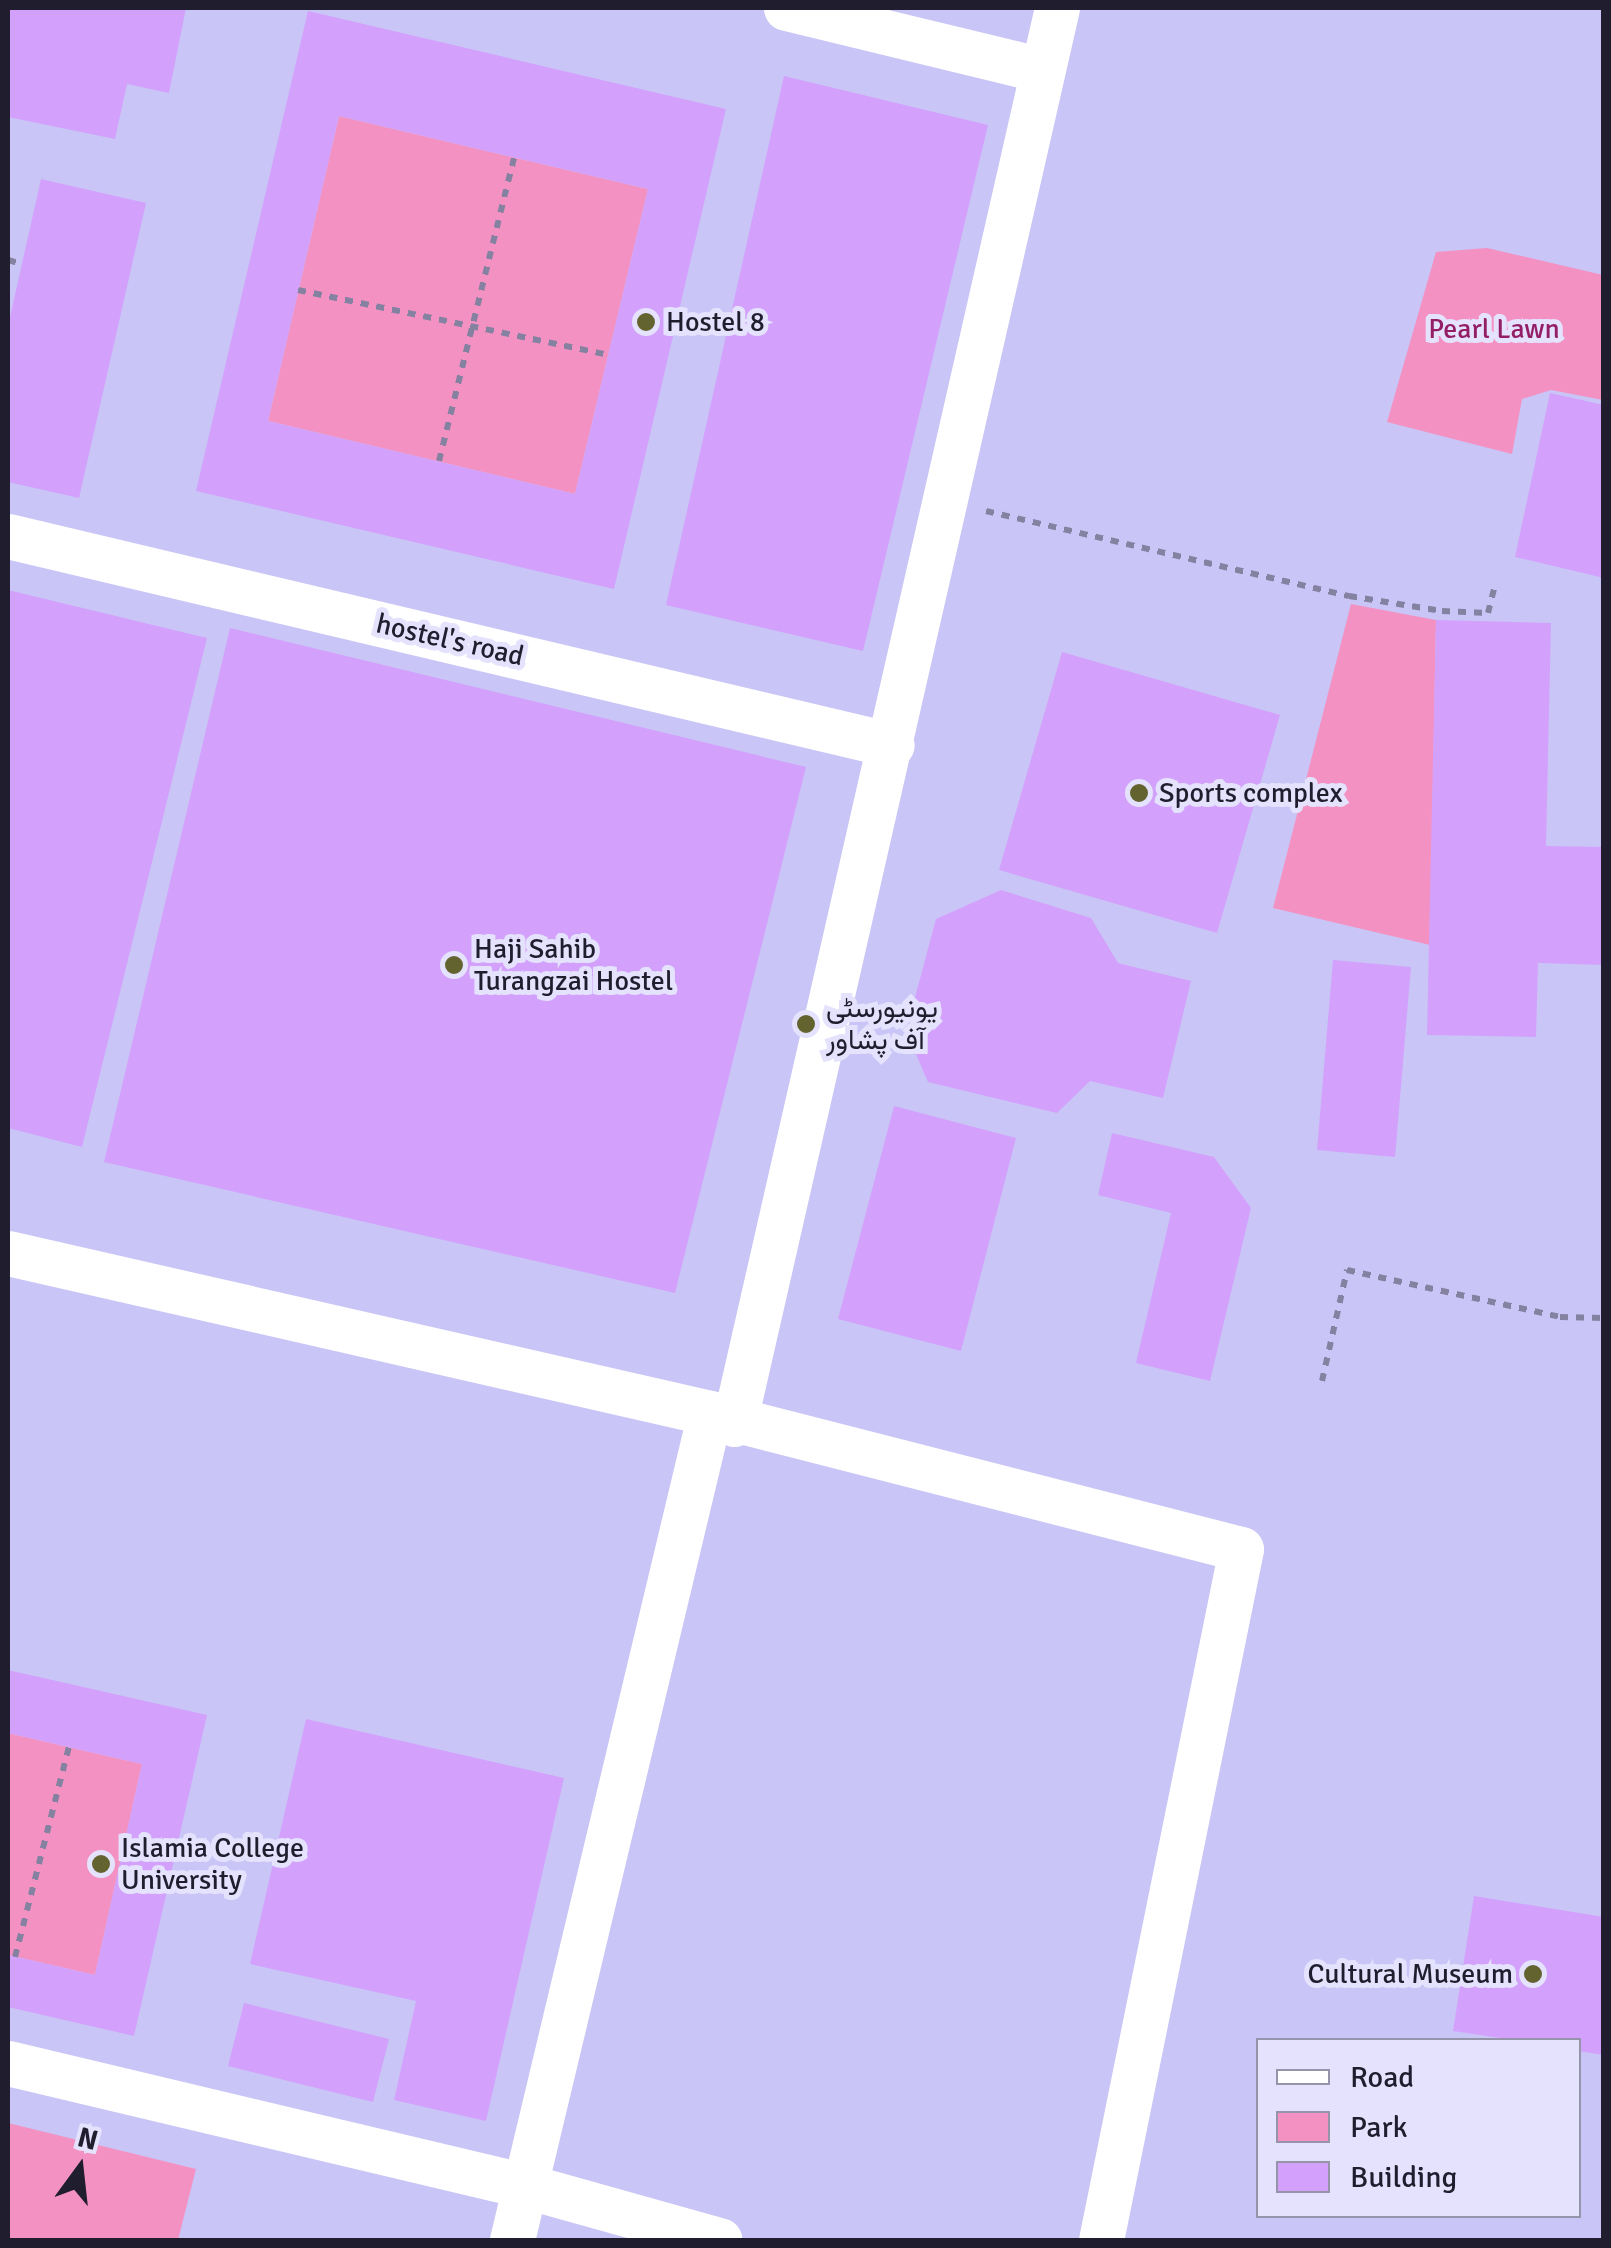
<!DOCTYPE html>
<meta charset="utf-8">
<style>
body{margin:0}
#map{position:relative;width:1611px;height:2248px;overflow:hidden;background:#d6d2fd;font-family:Signika,Vazirmatn,sans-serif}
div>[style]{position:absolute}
.built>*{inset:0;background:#c9c5f6}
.green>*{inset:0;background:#f491c3}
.building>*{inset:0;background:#d3a1fc}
.path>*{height:6px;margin-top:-3px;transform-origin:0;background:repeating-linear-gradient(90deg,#8582a1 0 8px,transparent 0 16px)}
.street>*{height:45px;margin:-22.5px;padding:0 22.5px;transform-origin:22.5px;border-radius:22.5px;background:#fff}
.dots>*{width:28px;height:28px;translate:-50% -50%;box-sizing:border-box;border:5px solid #e4e2fc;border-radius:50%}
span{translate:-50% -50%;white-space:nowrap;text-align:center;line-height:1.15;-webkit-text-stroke:10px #e4e2fc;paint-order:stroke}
.poi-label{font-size:28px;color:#201e2e}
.left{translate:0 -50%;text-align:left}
.right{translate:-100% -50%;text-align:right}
.park-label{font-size:28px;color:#931e65}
.street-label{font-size:28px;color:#201e2e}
.frame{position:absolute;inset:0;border:10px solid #201e2e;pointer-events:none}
.legend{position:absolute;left:1256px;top:2038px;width:325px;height:180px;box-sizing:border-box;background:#e4e2fc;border:2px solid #9694aa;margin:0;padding:12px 18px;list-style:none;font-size:30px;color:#201e2e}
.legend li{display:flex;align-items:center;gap:20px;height:50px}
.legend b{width:50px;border:2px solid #9694aa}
.north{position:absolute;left:30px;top:2118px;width:100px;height:100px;-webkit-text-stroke:8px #e4e2fc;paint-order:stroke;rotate:15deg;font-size:28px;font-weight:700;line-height:40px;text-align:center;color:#201e2e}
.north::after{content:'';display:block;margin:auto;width:35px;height:45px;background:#201e2e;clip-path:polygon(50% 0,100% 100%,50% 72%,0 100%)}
</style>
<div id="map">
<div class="built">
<i style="clip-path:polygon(evenodd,8px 8px,1603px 8px,1603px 2240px,8px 2240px,8px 8px,1258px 2040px,1578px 2040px,1578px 2216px,1258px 2216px,1258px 2040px)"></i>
</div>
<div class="green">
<i style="clip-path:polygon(339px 116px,648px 189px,575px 494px,268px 421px)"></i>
<i style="clip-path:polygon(1487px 248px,1603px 275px,1603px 400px,1551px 390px,1522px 399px,1512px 454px,1387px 422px,1436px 252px)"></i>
<i style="clip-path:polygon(1351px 604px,1436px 620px,1430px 945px,1273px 908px)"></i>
<i style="clip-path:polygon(8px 1733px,142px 1764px,95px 1975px,8px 1955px)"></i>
<i style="clip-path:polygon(8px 2123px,196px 2169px,178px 2240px,8px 2240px)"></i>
</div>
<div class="building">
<i style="clip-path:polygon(8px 8px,186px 8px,169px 93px,127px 84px,115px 139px,8px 117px)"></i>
<i style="clip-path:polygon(evenodd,308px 11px,726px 109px,614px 589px,196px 491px,308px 11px,339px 116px,648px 189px,575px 494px,268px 421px,339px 116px)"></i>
<i style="clip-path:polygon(784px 76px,988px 125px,863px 651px,666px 605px)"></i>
<i style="clip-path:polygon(41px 179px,146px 203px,79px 498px,8px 482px,8px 326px)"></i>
<i style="clip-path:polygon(1550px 393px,1604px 405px,1604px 578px,1515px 557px)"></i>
<i style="clip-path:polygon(8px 590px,207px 638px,82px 1147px,8px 1128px)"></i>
<i style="clip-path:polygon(1436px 620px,1551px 623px,1546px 846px,1604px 847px,1604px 965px,1538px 963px,1536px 1037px,1427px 1035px)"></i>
<i style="clip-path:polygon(230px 628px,806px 767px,675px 1293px,104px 1162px)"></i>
<i style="clip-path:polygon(1062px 652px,1280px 715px,1217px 933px,999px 870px)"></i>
<i style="clip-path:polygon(1001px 890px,1091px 918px,1118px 963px,1191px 981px,1163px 1098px,1090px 1081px,1057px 1113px,928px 1082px,906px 1031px,936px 919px)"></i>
<i style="clip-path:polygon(1333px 960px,1411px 967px,1395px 1157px,1317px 1150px)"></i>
<i style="clip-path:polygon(894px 1106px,1016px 1138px,961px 1351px,838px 1319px)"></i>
<i style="clip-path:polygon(1112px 1133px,1214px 1157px,1251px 1208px,1210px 1381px,1136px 1363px,1171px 1213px,1098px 1195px)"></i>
<i style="clip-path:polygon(8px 1670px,207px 1715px,134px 2036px,8px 2007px,8px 1955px,95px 1975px,142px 1764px,8px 1733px)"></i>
<i style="clip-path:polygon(306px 1719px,564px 1778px,486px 2121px,394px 2100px,416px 2001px,250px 1964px)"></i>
<i style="clip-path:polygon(1474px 1896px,1604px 1917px,1604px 2055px,1578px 2051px,1578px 2040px,1514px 2040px,1453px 2031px)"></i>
<i style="clip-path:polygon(244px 2003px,389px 2039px,373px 2102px,228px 2066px)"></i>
</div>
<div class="path">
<i style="left:8px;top:260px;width:15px;rotate:16deg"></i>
<i style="left:298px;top:290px;width:317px;rotate:11.8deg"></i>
<i style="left:439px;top:461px;width:313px;rotate:-76.1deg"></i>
<i style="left:986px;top:511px;width:373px;rotate:13.2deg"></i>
<i style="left:1349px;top:596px;width:94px;rotate:9.2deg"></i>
<i style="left:1442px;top:611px;width:46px;rotate:2.5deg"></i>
<i style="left:1488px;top:613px;width:30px;rotate:-76deg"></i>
<i style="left:1322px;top:1381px;width:114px;rotate:-77.3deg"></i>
<i style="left:1347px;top:1270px;width:218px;rotate:12.4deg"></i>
<i style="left:1560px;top:1317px;width:44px;rotate:1.3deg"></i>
<i style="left:15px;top:1957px;width:217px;rotate:-75.6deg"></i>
</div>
<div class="street">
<i style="left:786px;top:8px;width:264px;rotate:13.6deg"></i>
<i style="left:8px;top:536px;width:908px;rotate:13.3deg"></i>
<i style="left:8px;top:1253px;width:720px;rotate:12.84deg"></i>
<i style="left:710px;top:1413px;width:548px;rotate:14.37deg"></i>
<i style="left:1241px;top:1549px;width:705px;rotate:101.45deg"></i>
<i style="left:734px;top:1424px;width:1452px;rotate:-77.15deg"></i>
<i style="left:8px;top:2063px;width:532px;rotate:13.36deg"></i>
<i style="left:526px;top:2186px;width:201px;rotate:15.6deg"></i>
<i style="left:512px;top:2240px;width:850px;rotate:-76.54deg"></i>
</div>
<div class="dots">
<i style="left:646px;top:322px;background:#636330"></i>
<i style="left:1139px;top:793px;background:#636330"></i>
<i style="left:454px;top:965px;background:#636330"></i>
<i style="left:806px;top:1024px;background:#636330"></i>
<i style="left:101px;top:1864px;background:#636330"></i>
<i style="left:1533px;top:1974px;background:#636330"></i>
</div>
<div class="poi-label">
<span class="left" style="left:666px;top:322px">Hostel 8</span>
<span class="left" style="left:1159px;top:793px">Sports complex</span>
<span class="left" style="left:474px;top:965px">Haji Sahib<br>Turangzai Hostel</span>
<span class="left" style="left:826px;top:1024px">یونیورسٹی<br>آف پشاور</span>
<span class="left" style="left:121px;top:1864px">Islamia College<br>University</span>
<span class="right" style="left:1513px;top:1974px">Cultural Museum</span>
</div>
<div class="park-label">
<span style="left:1494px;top:329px">Pearl Lawn</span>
</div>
<div class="street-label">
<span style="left:450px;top:640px;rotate:13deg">hostel's road</span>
</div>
<div class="frame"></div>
<ul class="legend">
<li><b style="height:12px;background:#fff"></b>Road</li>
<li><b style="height:28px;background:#f491c3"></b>Park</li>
<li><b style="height:28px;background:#d3a1fc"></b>Building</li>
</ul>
<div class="north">N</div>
</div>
